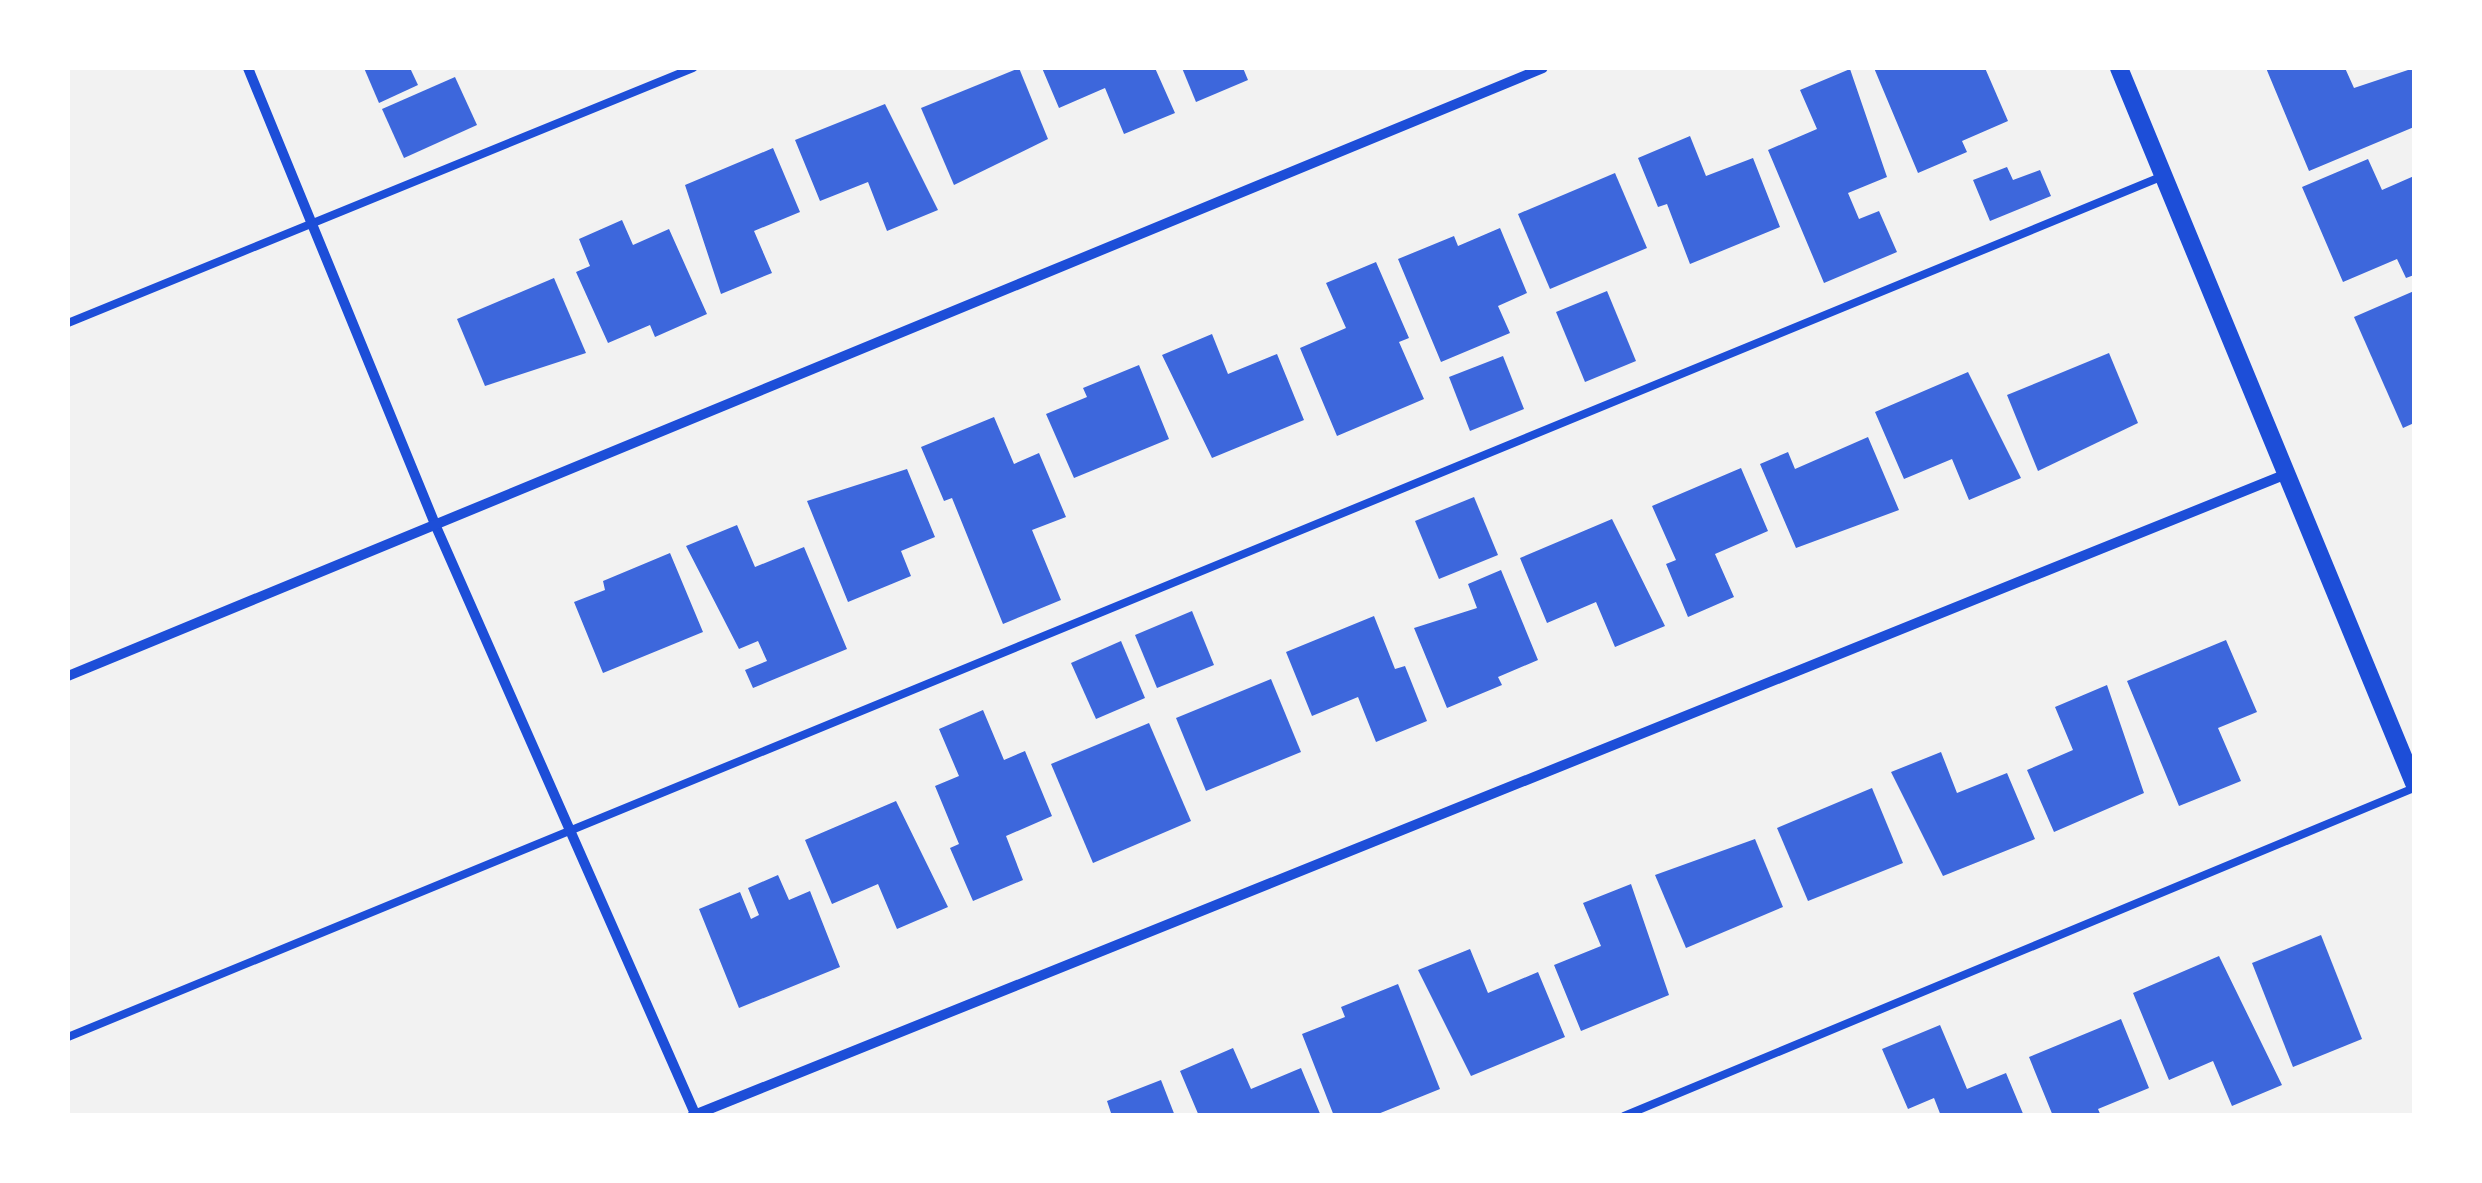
<!DOCTYPE html>
<style>
body{margin:0}
#map{position:relative;width:2482px;height:1183px;overflow:hidden;background:#f2f2f2;font-family:Montserrat,sans-serif}
div>[style]{position:absolute}
.building>*{inset:0;background:#3d67dc}
.service>*{height:8px;margin:-4px;padding:0 4px;transform-origin:4px;border-radius:4px;background:#1d4ed8}
.minor>*{height:10px;margin:-5px;padding:0 5px;transform-origin:5px;border-radius:5px;background:#1d4ed8}
.tertiary>*{height:18px;margin:-9px;padding:0 9px;transform-origin:9px;border-radius:9px;background:#1d4ed8}
span{translate:-50% -50%;white-space:nowrap;text-align:center;line-height:1.15;-webkit-text-stroke:8px #fff;paint-order:stroke}
.frame{position:absolute;inset:0;border:70px solid #fff;pointer-events:none}
</style>
<div id="map">
<div class="building">
<i style="clip-path:polygon(364px 68px,410px 68px,418px 85px,379px 103px)"></i>
<i style="clip-path:polygon(1019px 68px,1048px 139px,954px 185px,921px 108px)"></i>
<i style="clip-path:polygon(1042px 68px,1155px 68px,1175px 113px,1124px 134px,1105px 88px,1059px 108px)"></i>
<i style="clip-path:polygon(1182px 68px,1243px 68px,1248px 80px,1196px 102px)"></i>
<i style="clip-path:polygon(1874px 68px,1985px 68px,2008px 121px,1962px 141px,1967px 152px,1918px 173px)"></i>
<i style="clip-path:polygon(2266px 68px,2345px 68px,2354px 88px,2414px 68px,2414px 127px,2309px 171px)"></i>
<i style="clip-path:polygon(1850px 69px,1887px 177px,1848px 193px,1859px 219px,1879px 211px,1897px 252px,1824px 283px,1768px 150px,1817px 129px,1800px 90px)"></i>
<i style="clip-path:polygon(455px 77px,477px 125px,404px 158px,382px 109px)"></i>
<i style="clip-path:polygon(885px 104px,938px 210px,887px 231px,868px 182px,820px 201px,795px 140px)"></i>
<i style="clip-path:polygon(1690px 136px,1706px 176px,1753px 158px,1780px 227px,1690px 264px,1667px 204px,1658px 207px,1638px 158px)"></i>
<i style="clip-path:polygon(773px 148px,800px 212px,754px 231px,772px 273px,721px 294px,685px 185px)"></i>
<i style="clip-path:polygon(2368px 159px,2382px 190px,2414px 176px,2414px 275px,2406px 278px,2397px 259px,2343px 282px,2302px 187px)"></i>
<i style="clip-path:polygon(2007px 167px,2013px 180px,2040px 170px,2051px 196px,1990px 221px,1973px 180px)"></i>
<i style="clip-path:polygon(1615px 173px,1647px 248px,1550px 289px,1518px 214px)"></i>
<i style="clip-path:polygon(622px 220px,633px 245px,669px 229px,707px 314px,655px 337px,650px 325px,608px 343px,576px 272px,590px 266px,579px 239px)"></i>
<i style="clip-path:polygon(1500px 228px,1527px 293px,1498px 306px,1510px 333px,1441px 362px,1398px 259px,1454px 236px,1458px 246px)"></i>
<i style="clip-path:polygon(1376px 262px,1409px 338px,1399px 342px,1424px 399px,1337px 436px,1300px 348px,1346px 328px,1326px 283px)"></i>
<i style="clip-path:polygon(554px 278px,586px 353px,485px 386px,457px 319px)"></i>
<i style="clip-path:polygon(1607px 291px,1636px 361px,1585px 382px,1556px 312px)"></i>
<i style="clip-path:polygon(2414px 291px,2414px 423px,2403px 428px,2354px 317px)"></i>
<i style="clip-path:polygon(1212px 334px,1228px 374px,1277px 354px,1304px 420px,1212px 458px,1162px 355px)"></i>
<i style="clip-path:polygon(2109px 353px,2138px 423px,2038px 471px,2007px 395px)"></i>
<i style="clip-path:polygon(1503px 356px,1524px 409px,1470px 431px,1449px 377px)"></i>
<i style="clip-path:polygon(1139px 365px,1169px 439px,1074px 478px,1046px 414px,1087px 397px,1083px 388px)"></i>
<i style="clip-path:polygon(1968px 372px,2021px 478px,1969px 500px,1952px 459px,1904px 479px,1875px 412px)"></i>
<i style="clip-path:polygon(994px 417px,1014px 464px,1039px 453px,1066px 517px,1032px 530px,1061px 600px,1003px 624px,952px 498px,944px 501px,921px 447px)"></i>
<i style="clip-path:polygon(1868px 437px,1899px 510px,1796px 548px,1760px 464px,1788px 452px,1795px 469px)"></i>
<i style="clip-path:polygon(1741px 468px,1768px 531px,1715px 554px,1734px 597px,1688px 617px,1666px 564px,1676px 560px,1652px 506px)"></i>
<i style="clip-path:polygon(907px 469px,935px 537px,901px 551px,911px 576px,848px 602px,807px 501px)"></i>
<i style="clip-path:polygon(1474px 497px,1498px 555px,1439px 579px,1415px 521px)"></i>
<i style="clip-path:polygon(1612px 519px,1665px 626px,1615px 647px,1596px 602px,1547px 623px,1520px 558px)"></i>
<i style="clip-path:polygon(737px 525px,755px 567px,804px 547px,847px 649px,753px 688px,745px 670px,767px 661px,758px 641px,739px 649px,686px 546px)"></i>
<i style="clip-path:polygon(670px 553px,703px 632px,603px 673px,574px 602px,605px 590px,603px 581px)"></i>
<i style="clip-path:polygon(1501px 570px,1538px 660px,1498px 677px,1502px 685px,1447px 708px,1414px 628px,1477px 608px,1468px 584px)"></i>
<i style="clip-path:polygon(1192px 611px,1214px 665px,1157px 688px,1135px 635px)"></i>
<i style="clip-path:polygon(1374px 616px,1395px 669px,1405px 666px,1427px 721px,1376px 742px,1358px 697px,1312px 716px,1286px 652px)"></i>
<i style="clip-path:polygon(2226px 640px,2257px 712px,2218px 728px,2241px 781px,2179px 806px,2127px 681px)"></i>
<i style="clip-path:polygon(1121px 641px,1145px 698px,1096px 719px,1071px 663px)"></i>
<i style="clip-path:polygon(1271px 679px,1301px 752px,1206px 791px,1176px 718px)"></i>
<i style="clip-path:polygon(2107px 685px,2144px 793px,2054px 832px,2027px 770px,2073px 750px,2055px 707px)"></i>
<i style="clip-path:polygon(983px 710px,1004px 760px,1025px 751px,1052px 816px,1006px 836px,1023px 880px,973px 901px,950px 848px,959px 844px,935px 786px,959px 776px,939px 729px)"></i>
<i style="clip-path:polygon(1149px 723px,1191px 821px,1093px 863px,1051px 764px)"></i>
<i style="clip-path:polygon(1941px 752px,1957px 793px,2007px 773px,2035px 839px,1943px 876px,1891px 772px)"></i>
<i style="clip-path:polygon(1872px 788px,1903px 863px,1808px 901px,1777px 828px)"></i>
<i style="clip-path:polygon(896px 801px,948px 907px,897px 929px,878px 884px,832px 904px,805px 840px)"></i>
<i style="clip-path:polygon(1755px 839px,1783px 907px,1686px 948px,1655px 875px)"></i>
<i style="clip-path:polygon(778px 875px,789px 900px,810px 891px,840px 967px,739px 1008px,699px 909px,740px 892px,751px 919px,759px 915px,748px 888px)"></i>
<i style="clip-path:polygon(1631px 884px,1669px 995px,1581px 1031px,1554px 965px,1601px 946px,1583px 903px)"></i>
<i style="clip-path:polygon(2321px 935px,2362px 1039px,2293px 1067px,2252px 963px)"></i>
<i style="clip-path:polygon(1470px 949px,1488px 993px,1538px 972px,1565px 1037px,1471px 1076px,1418px 970px)"></i>
<i style="clip-path:polygon(2219px 956px,2282px 1085px,2232px 1106px,2213px 1061px,2169px 1080px,2133px 993px)"></i>
<i style="clip-path:polygon(1398px 984px,1440px 1089px,1373px 1116px,1334px 1116px,1302px 1034px,1345px 1017px,1341px 1007px)"></i>
<i style="clip-path:polygon(2121px 1019px,2149px 1088px,2098px 1109px,2101px 1116px,2053px 1116px,2029px 1057px)"></i>
<i style="clip-path:polygon(1940px 1025px,1967px 1089px,2006px 1073px,2024px 1116px,1941px 1116px,1934px 1098px,1908px 1109px,1882px 1049px)"></i>
<i style="clip-path:polygon(1233px 1048px,1251px 1089px,1301px 1068px,1321px 1116px,1199px 1116px,1180px 1071px)"></i>
<i style="clip-path:polygon(1161px 1080px,1175px 1116px,1112px 1116px,1107px 1101px)"></i>
</div>
<div class="service">
<i style="left:68px;top:323px;width:675px;rotate:-22.2deg"></i>
<i style="left:68px;top:1037px;width:2265px;rotate:-22.34deg"></i>
<i style="left:1624px;top:1116px;width:855px;rotate:-22.55deg"></i>
</div>
<div class="minor">
<i style="left:248px;top:68px;width:491px;rotate:67.7deg"></i>
<i style="left:434px;top:522px;width:649px;rotate:66.2deg"></i>
<i style="left:68px;top:676px;width:1595px;rotate:-22.4deg"></i>
<i style="left:692px;top:1116px;width:1719px;rotate:-21.93deg"></i>
</div>
<div class="tertiary">
<i style="left:2119px;top:68px;width:773px;rotate:67.58deg"></i>
</div>
<div class="frame"></div>
</div>
